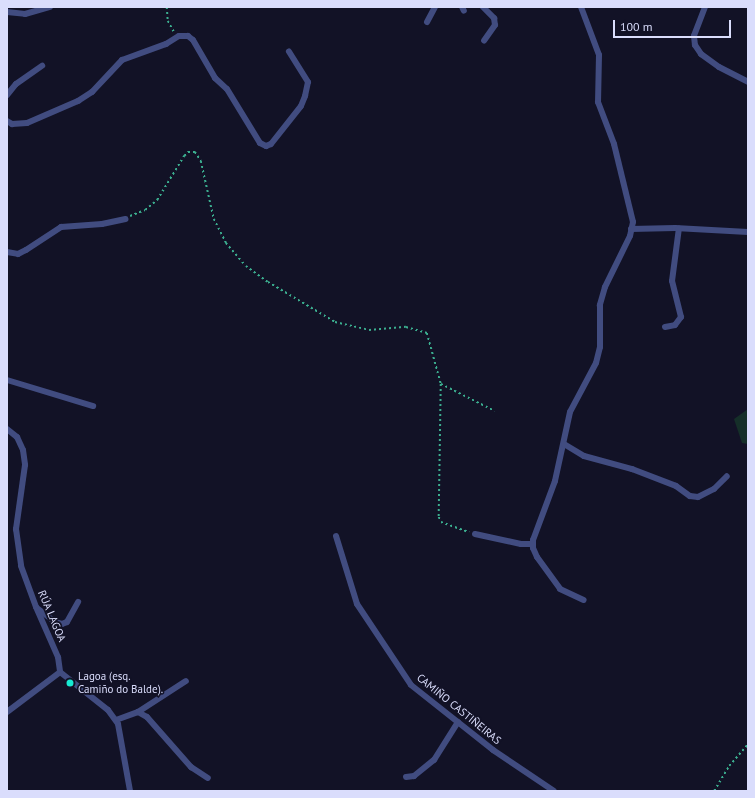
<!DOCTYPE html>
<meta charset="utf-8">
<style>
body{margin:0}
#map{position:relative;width:755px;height:798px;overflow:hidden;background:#121226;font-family:"PT Sans",sans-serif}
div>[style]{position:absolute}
.green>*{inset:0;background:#152f29}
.path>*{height:1.5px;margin-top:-0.75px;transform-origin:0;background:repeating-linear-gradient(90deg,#3bae8f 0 2px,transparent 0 5px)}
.minor>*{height:6px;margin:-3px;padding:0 3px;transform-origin:3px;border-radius:3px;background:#414c80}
.dots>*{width:11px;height:11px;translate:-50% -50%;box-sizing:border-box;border:2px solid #121226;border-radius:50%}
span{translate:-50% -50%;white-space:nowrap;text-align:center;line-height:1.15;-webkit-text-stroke:3.5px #121226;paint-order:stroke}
.street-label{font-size:11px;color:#daddfc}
.poi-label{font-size:11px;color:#daddfc}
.left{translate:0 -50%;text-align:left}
.frame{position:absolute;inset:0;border:8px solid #daddfc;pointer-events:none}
.scale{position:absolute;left:613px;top:20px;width:118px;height:18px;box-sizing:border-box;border:2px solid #daddfc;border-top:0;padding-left:5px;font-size:12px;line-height:14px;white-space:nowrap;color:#daddfc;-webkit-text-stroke:3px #121226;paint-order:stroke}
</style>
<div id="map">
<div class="green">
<i style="clip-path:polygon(748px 409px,748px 444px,742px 443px,734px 419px)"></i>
</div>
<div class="path">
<i style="left:167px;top:7px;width:14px;rotate:86deg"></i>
<i style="left:168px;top:21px;width:13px;rotate:61deg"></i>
<i style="left:130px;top:216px;width:16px;rotate:-22deg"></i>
<i style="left:145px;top:210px;width:16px;rotate:-40deg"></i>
<i style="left:157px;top:200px;width:52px;rotate:-58.5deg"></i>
<i style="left:184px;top:156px;width:6px;rotate:-45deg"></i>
<i style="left:188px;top:152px;width:7px"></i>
<i style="left:195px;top:152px;width:11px;rotate:56deg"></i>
<i style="left:201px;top:161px;width:59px;rotate:77.4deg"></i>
<i style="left:214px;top:219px;width:27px;rotate:63deg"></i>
<i style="left:226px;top:243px;width:30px;rotate:49deg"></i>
<i style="left:246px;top:266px;width:27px;rotate:36deg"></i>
<i style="left:268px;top:282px;width:78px;rotate:30.8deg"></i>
<i style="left:335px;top:322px;width:35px;rotate:13deg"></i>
<i style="left:369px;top:330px;width:37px;rotate:-5deg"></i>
<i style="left:406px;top:327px;width:22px;rotate:16deg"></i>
<i style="left:427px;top:333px;width:53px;rotate:74.6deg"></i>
<i style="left:441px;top:384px;width:133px;rotate:90.9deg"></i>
<i style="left:439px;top:517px;width:5px;rotate:68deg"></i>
<i style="left:441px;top:522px;width:30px;rotate:20deg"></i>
<i style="left:441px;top:384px;width:60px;rotate:26.6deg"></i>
<i style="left:714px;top:791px;width:29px;rotate:-59deg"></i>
<i style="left:729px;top:766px;width:29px;rotate:-49deg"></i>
</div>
<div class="minor">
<i style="left:462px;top:7px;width:4px;rotate:63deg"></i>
<i style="left:483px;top:7px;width:16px;rotate:45deg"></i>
<i style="left:494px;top:18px;width:7px;rotate:82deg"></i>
<i style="left:495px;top:25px;width:19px;rotate:125deg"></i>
<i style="left:581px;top:7px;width:51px;rotate:69.4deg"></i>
<i style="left:599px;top:55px;width:47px;rotate:91.2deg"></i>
<i style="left:598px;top:102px;width:45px;rotate:69.1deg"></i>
<i style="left:614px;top:144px;width:80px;rotate:76.3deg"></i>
<i style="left:633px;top:222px;width:14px;rotate:102deg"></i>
<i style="left:630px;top:236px;width:57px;rotate:116.1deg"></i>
<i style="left:605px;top:287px;width:19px;rotate:106deg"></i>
<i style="left:600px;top:305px;width:42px;rotate:90deg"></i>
<i style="left:600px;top:347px;width:16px;rotate:104deg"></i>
<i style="left:596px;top:363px;width:55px;rotate:118deg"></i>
<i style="left:570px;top:412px;width:71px;rotate:102.3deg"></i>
<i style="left:555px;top:481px;width:63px;rotate:110.4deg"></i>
<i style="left:533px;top:540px;width:8px;rotate:90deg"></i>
<i style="left:533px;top:548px;width:10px;rotate:66deg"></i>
<i style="left:537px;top:557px;width:39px;rotate:54deg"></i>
<i style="left:560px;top:589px;width:26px;rotate:25deg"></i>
<i style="left:705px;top:7px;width:31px;rotate:111deg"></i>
<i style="left:694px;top:36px;width:9px;rotate:84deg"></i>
<i style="left:695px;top:45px;width:11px;rotate:56deg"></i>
<i style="left:701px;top:54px;width:22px;rotate:36deg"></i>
<i style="left:719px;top:67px;width:33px;rotate:27deg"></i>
<i style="left:7px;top:12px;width:18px;rotate:6deg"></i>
<i style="left:25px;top:14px;width:26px;rotate:-16deg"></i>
<i style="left:427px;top:22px;width:17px;rotate:-62deg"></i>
<i style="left:7px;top:95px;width:14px;rotate:-51deg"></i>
<i style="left:16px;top:84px;width:32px;rotate:-35deg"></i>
<i style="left:7px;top:121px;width:6px;rotate:31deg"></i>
<i style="left:12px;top:124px;width:15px;rotate:-4deg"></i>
<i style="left:27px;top:123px;width:56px;rotate:-23.3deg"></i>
<i style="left:78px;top:101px;width:17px;rotate:-33deg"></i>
<i style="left:92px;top:92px;width:44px;rotate:-46.8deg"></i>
<i style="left:122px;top:60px;width:47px;rotate:-20deg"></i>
<i style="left:166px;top:44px;width:15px;rotate:-32deg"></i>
<i style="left:179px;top:36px;width:9px"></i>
<i style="left:188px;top:36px;width:6px;rotate:39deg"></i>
<i style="left:193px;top:40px;width:44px;rotate:59.9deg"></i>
<i style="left:215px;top:78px;width:16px;rotate:43deg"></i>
<i style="left:227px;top:89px;width:63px;rotate:58.6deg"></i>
<i style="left:260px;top:143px;width:7px;rotate:27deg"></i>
<i style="left:266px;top:146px;width:5px;rotate:-22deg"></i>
<i style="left:271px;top:144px;width:48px;rotate:-51.7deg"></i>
<i style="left:301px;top:106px;width:11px;rotate:-68deg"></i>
<i style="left:305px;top:96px;width:14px;rotate:-78deg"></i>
<i style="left:308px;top:82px;width:36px;rotate:-122deg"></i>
<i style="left:631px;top:229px;width:44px;rotate:-1.3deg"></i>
<i style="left:675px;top:228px;width:73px;rotate:3.1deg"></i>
<i style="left:7px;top:252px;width:11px;rotate:10deg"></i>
<i style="left:18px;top:254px;width:9px;rotate:-27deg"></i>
<i style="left:26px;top:250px;width:42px;rotate:-33.3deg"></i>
<i style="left:61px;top:227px;width:41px;rotate:-4.2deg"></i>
<i style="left:102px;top:224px;width:24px;rotate:-12deg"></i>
<i style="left:665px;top:327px;width:10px;rotate:-11deg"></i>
<i style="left:675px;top:325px;width:10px;rotate:-53deg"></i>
<i style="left:681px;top:317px;width:37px;rotate:-104deg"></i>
<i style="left:672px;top:281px;width:53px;rotate:-82.5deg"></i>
<i style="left:7px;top:380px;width:90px;rotate:16.8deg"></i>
<i style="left:7px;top:429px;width:13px;rotate:39deg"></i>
<i style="left:17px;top:437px;width:14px;rotate:65deg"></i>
<i style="left:23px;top:450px;width:15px;rotate:82deg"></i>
<i style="left:25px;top:465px;width:65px;rotate:98deg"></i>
<i style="left:16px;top:529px;width:37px;rotate:82deg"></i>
<i style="left:21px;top:566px;width:44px;rotate:69.9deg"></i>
<i style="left:36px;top:607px;width:55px;rotate:66.3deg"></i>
<i style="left:58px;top:657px;width:15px;rotate:82deg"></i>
<i style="left:60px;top:672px;width:61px;rotate:38.4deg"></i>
<i style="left:108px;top:710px;width:17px;rotate:54deg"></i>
<i style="left:118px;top:724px;width:68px;rotate:79.8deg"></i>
<i style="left:564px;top:444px;width:23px;rotate:31deg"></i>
<i style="left:584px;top:456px;width:50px;rotate:15.2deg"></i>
<i style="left:632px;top:469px;width:47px;rotate:21.1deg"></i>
<i style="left:676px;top:486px;width:17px;rotate:36deg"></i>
<i style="left:690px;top:496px;width:8px;rotate:7deg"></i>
<i style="left:698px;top:497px;width:18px;rotate:-27deg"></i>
<i style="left:714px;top:489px;width:18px;rotate:-45deg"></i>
<i style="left:475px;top:534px;width:47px;rotate:12.3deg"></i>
<i style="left:521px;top:544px;width:12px"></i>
<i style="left:336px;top:536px;width:71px;rotate:72.8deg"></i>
<i style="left:357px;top:604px;width:97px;rotate:56.3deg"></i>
<i style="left:411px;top:685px;width:105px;rotate:38.4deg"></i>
<i style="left:493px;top:750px;width:73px;rotate:33.9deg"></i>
<i style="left:37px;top:608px;width:23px;rotate:38deg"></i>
<i style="left:55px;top:622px;width:7px;rotate:16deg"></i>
<i style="left:62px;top:624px;width:5px;rotate:-22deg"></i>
<i style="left:67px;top:622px;width:23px;rotate:-61deg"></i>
<i style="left:7px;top:712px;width:66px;rotate:-37deg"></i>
<i style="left:138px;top:712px;width:10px;rotate:29deg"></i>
<i style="left:147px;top:717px;width:67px;rotate:48.7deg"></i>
<i style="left:191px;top:767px;width:20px;rotate:33deg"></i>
<i style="left:116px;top:720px;width:23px;rotate:-20deg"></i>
<i style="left:138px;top:712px;width:57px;rotate:-32.9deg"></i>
<i style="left:406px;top:777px;width:8px;rotate:-7deg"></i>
<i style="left:414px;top:776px;width:26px;rotate:-39deg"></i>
<i style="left:434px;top:760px;width:45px;rotate:-57.7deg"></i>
</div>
<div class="dots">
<i style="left:70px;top:683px;background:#17ead2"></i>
</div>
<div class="street-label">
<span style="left:52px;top:616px;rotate:67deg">RÚA LAGOA</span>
<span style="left:459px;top:709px;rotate:39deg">CAMIÑO CASTIÑEIRAS</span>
</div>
<div class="poi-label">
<span class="left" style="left:78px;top:683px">Lagoa (esq.<br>Camiño do Balde).</span>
</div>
<div class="frame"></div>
<div class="scale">100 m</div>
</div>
